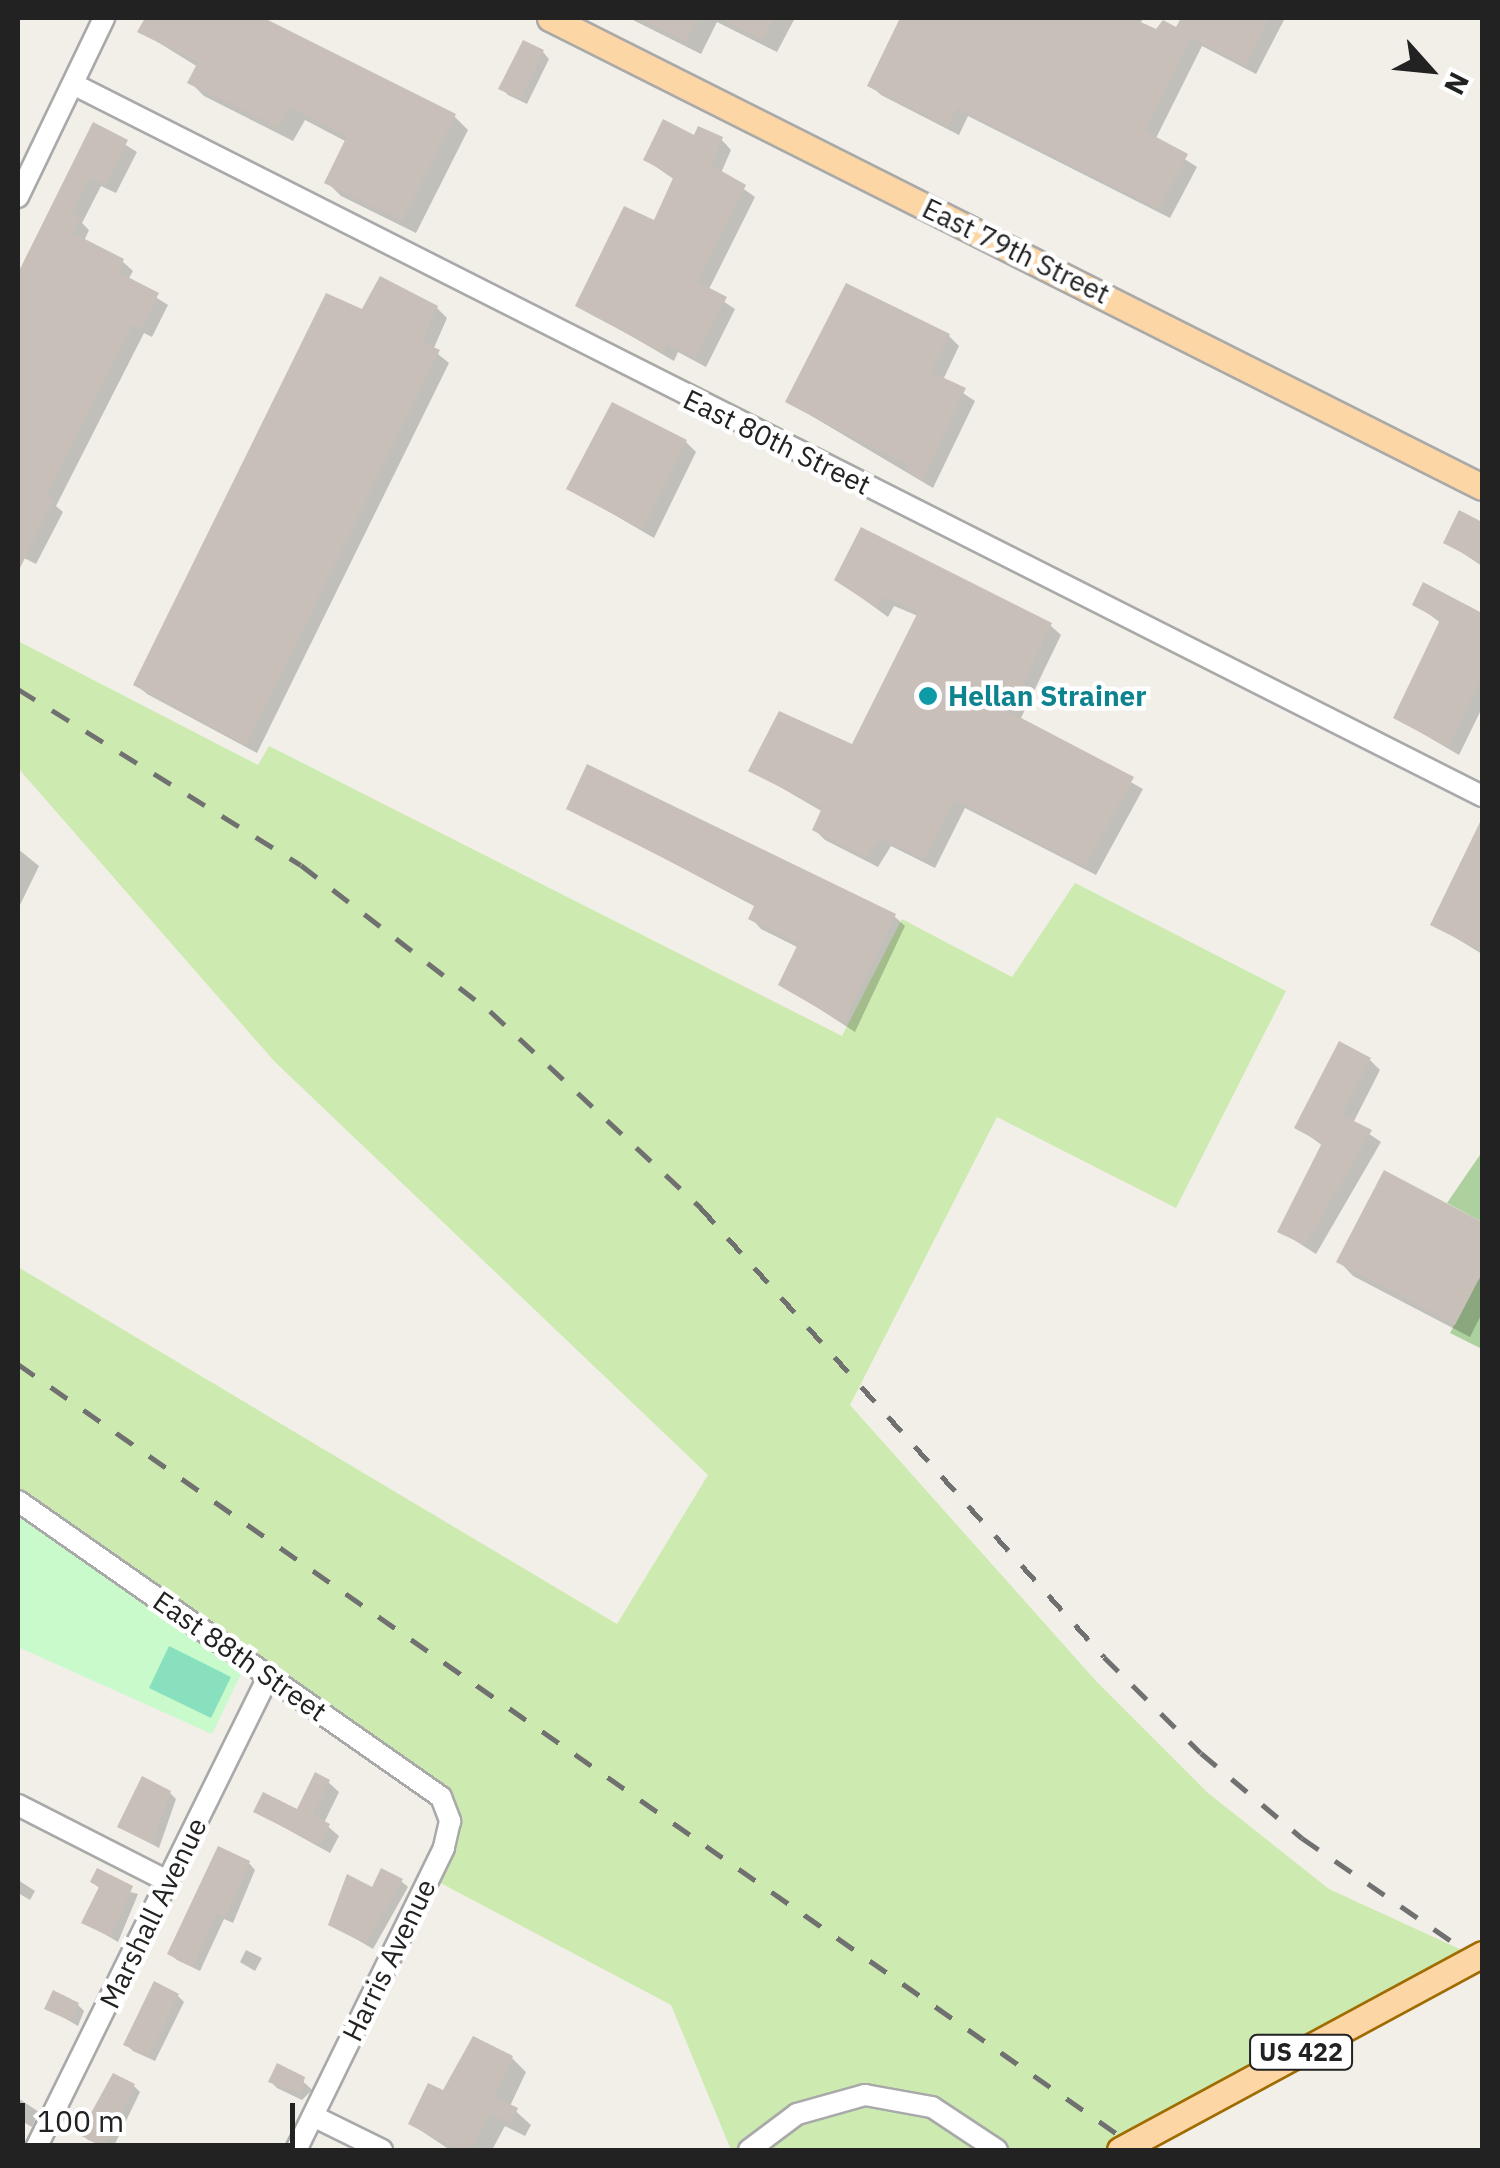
<!DOCTYPE html>
<style>
body{margin:0}
#map{position:relative;width:1500px;height:2168px;overflow:hidden;background:#f2efe9;font-family:"IBM Plex Sans",sans-serif}
div>[style]{position:absolute}
.grass>*{inset:0;background:#cdebb0}
.forest>*{inset:0;background:#add19e}
.park>*{inset:0;background:#c8facc}
.pitch>*{inset:0;background:#88e0be}
.shadow>*{inset:0;background:#0003}
.building>*{inset:0;background:#c7bfb8}
.roads{filter:drop-shadow(2px 0 #a9a9a9) drop-shadow(-2px 0 #a9a9a9) drop-shadow(0 2px #a9a9a9) drop-shadow(0 -2px #a9a9a9)}
.minor>*{height:20px;margin:-10px;padding:0 10px;transform-origin:10px;border-radius:10px;background:#fff}
.major>*{height:25px;margin:-12.5px;padding:0 12.5px;transform-origin:12.5px;border-radius:12.5px;background:#fcd6a4}
.rail>*{height:5px;margin-top:-2.5px;transform-origin:0;background:repeating-linear-gradient(90deg,#707070 0 20px,transparent 0 40px)}
.bridges{filter:drop-shadow(2px 0 #a06b00) drop-shadow(-2px 0 #a06b00) drop-shadow(0 2px #a06b00) drop-shadow(0 -2px #a06b00)}
.major-bridge>*{height:25px;margin:-12.5px;padding:0 12.5px;transform-origin:12.5px;border-radius:12.5px;background:#fcd6a4}
.dots>*{width:28px;height:28px;translate:-50% -50%;box-sizing:border-box;border:5px solid #fff;border-radius:50%}
span{translate:-50% -50%;white-space:nowrap;text-align:center;line-height:1.15;-webkit-text-stroke:9px #fff;paint-order:stroke}
.shield-label span{padding:2px 8px;background:#fff;border:2px solid;border-radius:8px;-webkit-text-stroke-width:0}
.shield-label{font-size:25px;color:#222;font-weight:700}
.street-label{font-size:28px;color:#222}
.culture-label{font-size:28px;color:#0d838f;font-weight:700}
.left{translate:0 -50%;text-align:left}
.frame{position:absolute;inset:0;border:20px solid #222;pointer-events:none}
.north{position:absolute;left:1380px;top:20px;width:100px;height:100px;-webkit-text-stroke:8px #fff;paint-order:stroke;rotate:117deg;font-size:28px;font-weight:700;line-height:40px;text-align:center;color:#222}
.north::after{content:'';display:block;margin:auto;width:35px;height:45px;background:#222;clip-path:polygon(50% 0,100% 100%,50% 72%,0 100%)}
.scale{position:absolute;left:20px;top:2103px;width:275px;height:45px;box-sizing:border-box;border:5px solid #222;border-top:0;padding-left:12px;font-size:30px;line-height:35px;white-space:nowrap;color:#222;-webkit-text-stroke:8px #fff;paint-order:stroke}
</style>
<div id="map">
<div class="grass">
<i style="clip-path:polygon(18px 641px,258px 765px,269px 746px,842px 1036px,902px 919px,1012px 977px,1075px 883px,1286px 991px,1176px 1208px,997px 1117px,850px 1405px,1096px 1681px,1208px 1793px,1329px 1889px,1477px 1957px,1120px 2150px,731px 2150px,671px 2005px,429px 1877px,444px 1848px,441px 1797px,18px 1501px,18px 1267px,617px 1624px,708px 1475px,274px 1061px,18px 768px)"></i>
</div>
<div class="forest">
<i style="clip-path:polygon(1482px 1152px,1482px 1222px,1447px 1203px)"></i>
<i style="clip-path:polygon(1482px 1273px,1482px 1349px,1450px 1333px)"></i>
</div>
<div class="park">
<i style="clip-path:polygon(18px 1516px,243px 1670px,212px 1734px,18px 1647px)"></i>
</div>
<div class="pitch">
<i style="clip-path:polygon(169px 1646px,231px 1677px,211px 1718px,149px 1688px)"></i>
</div>
<div class="shadow">
<i style="clip-path:polygon(147px 18px,259px 18px,454px 116px,468px 130px,416px 233px,341px 196px,327px 182px,347px 142px,305px 120px,293px 141px,204px 96px,190px 82px,198px 67px,140px 31px)"></i>
<i style="clip-path:polygon(629px 18px,795px 18px,777px 52px,717px 22px,701px 54px)"></i>
<i style="clip-path:polygon(903px 18px,1143px 18px,1140px 24px,1157px 32px,1177px 31px,1184px 18px,1285px 18px,1256px 74px,1202px 46px,1155px 140px,1197px 167px,1170px 218px,968px 116px,959px 135px,881px 95px,870px 85px)"></i>
<i style="clip-path:polygon(543px 52px,549px 59px,527px 104px,508px 95px,501px 88px)"></i>
<i style="clip-path:polygon(95px 126px,137px 152px,116px 193px,101px 186px,82px 223px,89px 230px,84px 241px,122px 261px,133px 271px,128px 280px,168px 305px,152px 337px,144px 333px,56px 506px,63px 512px,36px 564px,18px 555px,18px 278px)"></i>
<i style="clip-path:polygon(695px 138px,721px 139px,731px 150px,721px 173px,755px 197px,708px 291px,735px 309px,706px 367px,678px 352px,674px 361px,578px 305px,655px 223px,675px 180px,646px 160px)"></i>
<i style="clip-path:polygon(437px 308px,447px 318px,433px 350px,449px 363px,257px 753px,147px 694px,136px 684px,364px 312px)"></i>
<i style="clip-path:polygon(949px 336px,959px 346px,943px 380px,975px 401px,933px 488px,788px 402px)"></i>
<i style="clip-path:polygon(686px 442px,696px 452px,654px 538px,570px 489px)"></i>
<i style="clip-path:polygon(1460px 513px,1482px 525px,1482px 566px,1446px 542px)"></i>
<i style="clip-path:polygon(837px 580px,1050px 625px,1061px 635px,1020px 720px,1143px 789px,1096px 875px,965px 808px,935px 868px,891px 846px,878px 867px,825px 840px,815px 830px,823px 812px,751px 770px,853px 747px,918px 616px,894px 606px,888px 617px)"></i>
<i style="clip-path:polygon(1424px 586px,1482px 616px,1482px 708px,1459px 755px,1396px 718px,1441px 623px,1415px 604px)"></i>
<i style="clip-path:polygon(569px 808px,894px 916px,905px 926px,855px 1032px,781px 984px,799px 948px,761px 929px,751px 918px,756px 907px)"></i>
<i style="clip-path:polygon(1482px 824px,1482px 954px,1433px 924px)"></i>
<i style="clip-path:polygon(18px 849px,39px 866px,18px 909px)"></i>
<i style="clip-path:polygon(1370px 1060px,1380px 1070px,1353px 1123px,1381px 1142px,1316px 1254px,1280px 1231px,1323px 1146px,1297px 1127px)"></i>
<i style="clip-path:polygon(1385px 1173px,1482px 1225px,1482px 1313px,1470px 1337px,1353px 1276px,1339px 1261px)"></i>
<i style="clip-path:polygon(328px 1782px,339px 1792px,324px 1823px,339px 1836px,330px 1853px,256px 1812px,298px 1812px)"></i>
<i style="clip-path:polygon(170px 1793px,176px 1799px,159px 1848px,120px 1827px)"></i>
<i style="clip-path:polygon(249px 1863px,255px 1870px,233px 1923px,224px 1919px,200px 1971px,177px 1960px,170px 1954px)"></i>
<i style="clip-path:polygon(18px 1880px,35px 1891px,30px 1900px,18px 1893px)"></i>
<i style="clip-path:polygon(401px 1881px,408px 1887px,373px 1949px,331px 1924px,373px 1890px)"></i>
<i style="clip-path:polygon(93px 1882px,138px 1894px,118px 1942px,84px 1922px,100px 1889px)"></i>
<i style="clip-path:polygon(246px 1950px,262px 1958px,255px 1971px,240px 1962px)"></i>
<i style="clip-path:polygon(178px 1996px,184px 2002px,155px 2061px,133px 2051px,126px 2044px)"></i>
<i style="clip-path:polygon(78px 2005px,84px 2011px,78px 2026px,47px 2008px)"></i>
<i style="clip-path:polygon(512px 2058px,526px 2072px,510px 2106px,531px 2125px,525px 2136px,505px 2126px,492px 2150px,450px 2150px,411px 2124px,444px 2093px)"></i>
<i style="clip-path:polygon(278px 2067px,306px 2084px,312px 2090px,302px 2100px,277px 2088px,271px 2082px)"></i>
<i style="clip-path:polygon(134px 2086px,140px 2092px,112px 2150px,88px 2140px,82px 2134px)"></i>
<i style="clip-path:polygon(18px 2098px,39px 2112px,32px 2127px,18px 2119px)"></i>
</div>
<div class="building">
<i style="clip-path:polygon(145px 18px,264px 18px,456px 114px,402px 221px,324px 183px,347px 136px,290px 108px,278px 128px,187px 83px,198px 62px,137px 32px)"></i>
<i style="clip-path:polygon(638px 18px,699px 18px,686px 42px)"></i>
<i style="clip-path:polygon(719px 18px,774px 18px,763px 40px)"></i>
<i style="clip-path:polygon(900px 18px,1132px 18px,1156px 29px,1163px 20px,1176px 27px,1181px 18px,1269px 18px,1245px 66px,1191px 37px,1145px 131px,1188px 154px,1159px 209px,957px 108px,948px 127px,867px 86px)"></i>
<i style="clip-path:polygon(523px 40px,544px 50px,520px 99px,498px 89px)"></i>
<i style="clip-path:polygon(663px 119px,694px 135px,698px 126px,723px 137px,711px 165px,746px 185px,698px 282px,727px 297px,696px 358px,667px 344px,663px 353px,575px 306px,624px 206px,654px 220px,674px 176px,643px 160px)"></i>
<i style="clip-path:polygon(93px 122px,128px 140px,105px 185px,90px 177px,72px 214px,81px 218px,73px 233px,124px 259px,118px 272px,159px 293px,141px 329px,133px 325px,46px 496px,54px 500px,18px 572px,18px 273px)"></i>
<i style="clip-path:polygon(380px 276px,438px 306px,422px 342px,440px 350px,246px 745px,133px 685px,326px 293px,362px 309px)"></i>
<i style="clip-path:polygon(846px 283px,950px 334px,931px 372px,966px 388px,922px 480px,906px 471px,908px 466px,785px 402px)"></i>
<i style="clip-path:polygon(612px 402px,687px 440px,643px 530px,566px 489px)"></i>
<i style="clip-path:polygon(1459px 510px,1482px 522px,1482px 563px,1443px 543px)"></i>
<i style="clip-path:polygon(861px 527px,1052px 623px,1010px 712px,1134px 777px,1085px 867px,954px 800px,924px 859px,880px 838px,867px 858px,812px 830px,822px 808px,748px 771px,779px 711px,852px 744px,918px 612px,883px 597px,877px 608px,834px 580px)"></i>
<i style="clip-path:polygon(1423px 582px,1482px 613px,1482px 678px,1448px 747px,1393px 718px,1440px 620px,1412px 605px)"></i>
<i style="clip-path:polygon(587px 764px,896px 914px,844px 1023px,778px 985px,798px 944px,748px 919px,755px 904px,566px 809px)"></i>
<i style="clip-path:polygon(1482px 818px,1482px 951px,1430px 925px)"></i>
<i style="clip-path:polygon(1339px 1041px,1371px 1058px,1342px 1115px,1372px 1130px,1305px 1245px,1277px 1232px,1322px 1143px,1294px 1128px)"></i>
<i style="clip-path:polygon(1384px 1170px,1482px 1222px,1482px 1273px,1455px 1325px,1336px 1262px)"></i>
<i style="clip-path:polygon(315px 1772px,330px 1780px,313px 1815px,330px 1824px,320px 1845px,253px 1812px,263px 1792px,297px 1809px)"></i>
<i style="clip-path:polygon(142px 1776px,171px 1791px,152px 1844px,117px 1827px)"></i>
<i style="clip-path:polygon(218px 1846px,250px 1861px,226px 1918px,217px 1914px,193px 1967px,167px 1954px)"></i>
<i style="clip-path:polygon(97px 1868px,133px 1886px,111px 1937px,81px 1923px,99px 1887px,90px 1882px)"></i>
<i style="clip-path:polygon(381px 1868px,403px 1879px,366px 1944px,328px 1925px,347px 1874px,372px 1887px)"></i>
<i style="clip-path:polygon(154px 1981px,179px 1994px,149px 2056px,123px 2045px)"></i>
<i style="clip-path:polygon(53px 1990px,79px 2003px,71px 2021px,44px 2009px)"></i>
<i style="clip-path:polygon(473px 2036px,513px 2056px,495px 2097px,518px 2108px,511px 2124px,490px 2113px,471px 2150px,460px 2150px,408px 2124px,428px 2083px,443px 2090px)"></i>
<i style="clip-path:polygon(277px 2063px,305px 2077px,301px 2094px,268px 2082px)"></i>
<i style="clip-path:polygon(113px 2073px,135px 2084px,105px 2147px,79px 2135px)"></i>
</div>
<div class="roads">
<div class="minor">
<i style="left:73px;top:84px;width:1579px;rotate:26.81deg"></i>
<i style="left:18px;top:197px;width:199px;rotate:-64.3deg"></i>
<i style="left:18px;top:1501px;width:516px;rotate:34.98deg"></i>
<i style="left:441px;top:1797px;width:26px;rotate:69deg"></i>
<i style="left:450px;top:1821px;width:28px;rotate:103deg"></i>
<i style="left:444px;top:1848px;width:336px;rotate:116.1deg"></i>
<i style="left:18px;top:1805px;width:169px;rotate:27deg"></i>
<i style="left:313px;top:2116px;width:77px;rotate:26.2deg"></i>
<i style="left:35px;top:2150px;width:530px;rotate:-63.77deg"></i>
<i style="left:749px;top:2150px;width:60px;rotate:-36.9deg"></i>
<i style="left:797px;top:2114px;width:71px;rotate:-15.6deg"></i>
<i style="left:865px;top:2095px;width:68px;rotate:10.2deg"></i>
<i style="left:932px;top:2107px;width:78px;rotate:33.5deg"></i>
</div>
<div class="major">
<i style="left:550px;top:18px;width:1043px;rotate:26.71deg"></i>
</div>
</div>
<div class="rail">
<i style="left:18px;top:689px;width:333px;rotate:31.9deg"></i>
<i style="left:301px;top:865px;width:239px;rotate:37.7deg"></i>
<i style="left:490px;top:1011px;width:289px;rotate:43deg"></i>
<i style="left:701px;top:1208px;width:603px;rotate:48.09deg"></i>
<i style="left:1104px;top:1657px;width:136px;rotate:44.7deg"></i>
<i style="left:1201px;top:1753px;width:132px;rotate:40.1deg"></i>
<i style="left:1302px;top:1838px;width:219px;rotate:34.6deg"></i>
<i style="left:18px;top:1364px;width:1370px;rotate:35.01deg"></i>
</div>
<div class="bridges">
<div class="major-bridge">
<i style="left:1120px;top:2150px;width:412px;rotate:-28.4deg"></i>
</div>
</div>
<div class="dots">
<i style="left:928px;top:696px;background:#0f9aa8"></i>
</div>
<div class="shield-label">
<span style="left:1301px;top:2052px">US 422</span>
</div>
<div class="street-label">
<span style="left:1016px;top:251px;rotate:26deg">East 79th Street</span>
<span style="left:777px;top:442px;rotate:26deg">East 80th Street</span>
<span style="left:240px;top:1656px;rotate:35deg">East 88th Street</span>
<span style="left:153px;top:1913px;rotate:-64deg">Marshall Avenue</span>
<span style="left:389px;top:1960px;rotate:-64deg">Harris Avenue</span>
</div>
<div class="culture-label">
<span class="left" style="left:948px;top:696px">Hellan Strainer</span>
</div>
<div class="frame"></div>
<div class="north">N</div>
<div class="scale">100 m</div>
</div>
